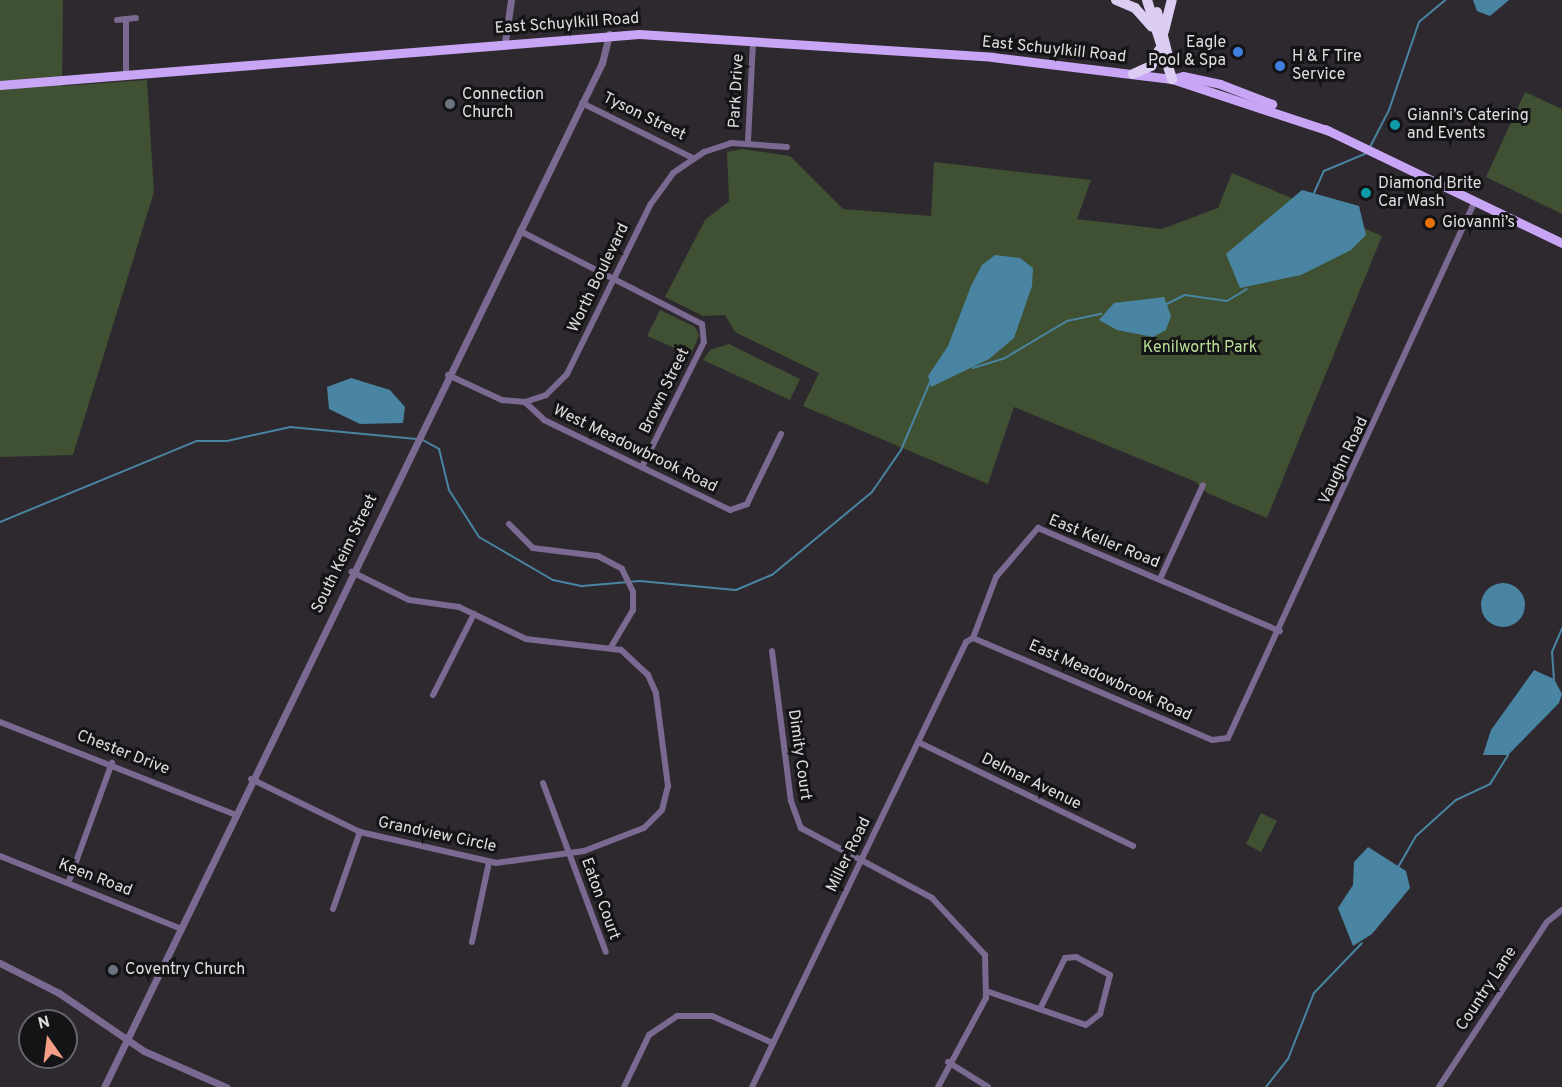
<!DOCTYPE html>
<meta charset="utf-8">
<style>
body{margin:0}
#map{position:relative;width:1562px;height:1087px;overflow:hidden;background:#2d292f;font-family:Overpass,sans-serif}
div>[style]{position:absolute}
.green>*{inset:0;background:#405032}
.water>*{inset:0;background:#4985a2}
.round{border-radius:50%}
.stream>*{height:2px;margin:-1px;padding:0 1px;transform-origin:1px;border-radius:1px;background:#4985a2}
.minor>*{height:6px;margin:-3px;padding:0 3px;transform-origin:3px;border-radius:3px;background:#7a6990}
.tertiary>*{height:7px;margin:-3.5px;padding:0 3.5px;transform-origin:3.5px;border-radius:3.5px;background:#7a6990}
.primary>*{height:9px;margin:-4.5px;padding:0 4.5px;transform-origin:4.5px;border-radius:4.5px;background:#c9a6f5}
.motorway>*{height:10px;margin:-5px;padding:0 5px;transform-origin:5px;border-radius:5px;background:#dccdf3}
.dots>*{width:16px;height:16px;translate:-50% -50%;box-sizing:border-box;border:3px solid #141315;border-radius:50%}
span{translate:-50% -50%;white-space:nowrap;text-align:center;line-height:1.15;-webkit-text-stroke:6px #141315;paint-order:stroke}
.street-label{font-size:16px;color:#e0dde1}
.poi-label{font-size:16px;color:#e0dde1}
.right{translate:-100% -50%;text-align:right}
.left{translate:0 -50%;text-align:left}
.park-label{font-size:16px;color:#b8df95}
.north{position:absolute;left:18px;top:1009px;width:60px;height:60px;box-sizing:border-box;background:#141315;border:2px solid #666467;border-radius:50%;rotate:346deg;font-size:16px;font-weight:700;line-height:24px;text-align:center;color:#e0dde1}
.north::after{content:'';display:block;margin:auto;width:21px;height:27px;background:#f49e88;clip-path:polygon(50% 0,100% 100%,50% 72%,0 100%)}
</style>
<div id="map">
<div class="green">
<i style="clip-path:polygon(0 0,63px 0,62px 86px,147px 80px,154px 192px,73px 455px,0 457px)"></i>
<i style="clip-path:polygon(1525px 92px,1562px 109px,1562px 214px,1486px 177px)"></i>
<i style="clip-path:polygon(743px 149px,790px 156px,843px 209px,931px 216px,934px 162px,1091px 180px,1077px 219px,1162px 229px,1218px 208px,1232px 173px,1382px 236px,1267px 518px,1207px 493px,1196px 482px,1014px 407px,988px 484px,803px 406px,819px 373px,735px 332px,725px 315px,703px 316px,665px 297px,705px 220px,729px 201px,727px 152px)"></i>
<i style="clip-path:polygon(660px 310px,695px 327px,699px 335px,691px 355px,647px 336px)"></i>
<i style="clip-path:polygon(729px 344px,800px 379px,790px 400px,703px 360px,710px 350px)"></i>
<i style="clip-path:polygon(1261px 813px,1277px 821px,1261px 852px,1246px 844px)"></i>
</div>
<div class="water">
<i style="clip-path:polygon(1473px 0,1509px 0,1490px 16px,1477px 11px)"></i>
<i style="clip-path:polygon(1302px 190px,1359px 206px,1366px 235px,1351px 250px,1301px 275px,1240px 288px,1226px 254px)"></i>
<i style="clip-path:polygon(995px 255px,1020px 258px,1033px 268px,1032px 286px,1014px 338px,989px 359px,931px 387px,928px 376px,948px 346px,971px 286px,982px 265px)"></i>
<i style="clip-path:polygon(1164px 297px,1171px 316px,1166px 330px,1153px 337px,1117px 330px,1099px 320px,1114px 303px)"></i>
<i style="clip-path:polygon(351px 378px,390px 390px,405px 407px,403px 423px,360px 424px,329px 409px,327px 387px)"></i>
<i class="round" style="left:1481px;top:583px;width:44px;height:44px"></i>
<i style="clip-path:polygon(1534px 670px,1554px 679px,1562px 694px,1559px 703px,1508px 755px,1483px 755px,1491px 730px)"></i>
<i style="clip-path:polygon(1368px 847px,1406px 871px,1410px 888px,1372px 934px,1353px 946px,1338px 908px,1353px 885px,1354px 862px)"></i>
</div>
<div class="stream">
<i style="left:1370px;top:147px;width:42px;rotate:-62.8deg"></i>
<i style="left:1389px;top:110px;width:93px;rotate:-71.2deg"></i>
<i style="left:1419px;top:22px;width:34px;rotate:-40deg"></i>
<i style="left:1314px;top:193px;width:24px;rotate:-66deg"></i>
<i style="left:1324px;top:171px;width:47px;rotate:-22.7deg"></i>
<i style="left:1165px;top:305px;width:22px;rotate:-27deg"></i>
<i style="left:1185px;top:295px;width:42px;rotate:8.1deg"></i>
<i style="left:1227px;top:301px;width:23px;rotate:-31deg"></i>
<i style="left:973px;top:368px;width:34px;rotate:-17deg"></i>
<i style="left:1005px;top:358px;width:72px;rotate:-30.8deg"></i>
<i style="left:1067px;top:321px;width:35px;rotate:-12deg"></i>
<i style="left:421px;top:439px;width:21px;rotate:29deg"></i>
<i style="left:439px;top:449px;width:42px;rotate:76.3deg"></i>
<i style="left:449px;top:490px;width:56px;rotate:57.4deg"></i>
<i style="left:479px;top:537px;width:86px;rotate:30.2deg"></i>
<i style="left:553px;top:580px;width:30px;rotate:12deg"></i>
<i style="left:582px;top:586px;width:58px;rotate:-4.9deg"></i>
<i style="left:640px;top:581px;width:96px;rotate:5.4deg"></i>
<i style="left:736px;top:590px;width:39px;rotate:-23deg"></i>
<i style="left:772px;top:575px;width:130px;rotate:-39.7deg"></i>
<i style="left:872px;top:492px;width:51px;rotate:-55.4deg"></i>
<i style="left:901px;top:450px;width:74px;rotate:-66.9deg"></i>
<i style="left:0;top:522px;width:213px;rotate:-22.4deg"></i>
<i style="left:197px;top:441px;width:30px"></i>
<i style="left:227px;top:441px;width:65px;rotate:-12.5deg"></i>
<i style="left:290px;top:427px;width:127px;rotate:5.4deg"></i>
<i style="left:1554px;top:680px;width:28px;rotate:-94deg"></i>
<i style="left:1552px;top:652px;width:26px;rotate:-67deg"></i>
<i style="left:1397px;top:869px;width:38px;rotate:-60deg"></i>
<i style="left:1416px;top:836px;width:54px;rotate:-42deg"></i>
<i style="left:1456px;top:800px;width:38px;rotate:-25deg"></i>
<i style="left:1490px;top:784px;width:34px;rotate:-58deg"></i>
<i style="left:1266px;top:1087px;width:36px;rotate:-52deg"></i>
<i style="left:1288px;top:1059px;width:71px;rotate:-68.5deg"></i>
<i style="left:1314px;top:993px;width:69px;rotate:-46.2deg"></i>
</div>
<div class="minor">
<i style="left:117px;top:20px;width:19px;rotate:-6deg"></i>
<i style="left:126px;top:75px;width:56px;rotate:-90deg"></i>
<i style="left:582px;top:103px;width:124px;rotate:26.4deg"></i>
<i style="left:748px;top:141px;width:100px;rotate:-87.1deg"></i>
<i style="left:520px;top:231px;width:204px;rotate:27.1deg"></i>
<i style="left:702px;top:324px;width:18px;rotate:84deg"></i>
<i style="left:704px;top:342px;width:140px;rotate:116.4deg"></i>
<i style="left:448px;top:375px;width:60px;rotate:24.8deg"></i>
<i style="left:502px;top:400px;width:23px;rotate:5deg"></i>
<i style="left:525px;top:402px;width:26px;rotate:43deg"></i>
<i style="left:544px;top:420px;width:207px;rotate:25.8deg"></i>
<i style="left:730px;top:510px;width:18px;rotate:-19deg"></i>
<i style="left:747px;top:504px;width:78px;rotate:-64.1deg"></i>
<i style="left:525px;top:402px;width:22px;rotate:-18deg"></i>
<i style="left:546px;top:395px;width:30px;rotate:-45deg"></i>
<i style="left:567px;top:374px;width:188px;rotate:-63.8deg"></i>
<i style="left:650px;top:205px;width:39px;rotate:-54deg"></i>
<i style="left:673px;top:173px;width:37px;rotate:-34deg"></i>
<i style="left:704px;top:152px;width:28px;rotate:-18deg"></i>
<i style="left:731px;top:143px;width:56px;rotate:4.1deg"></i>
<i style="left:509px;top:524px;width:34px;rotate:45deg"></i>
<i style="left:533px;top:548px;width:65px;rotate:7deg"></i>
<i style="left:598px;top:556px;width:27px;rotate:28deg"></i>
<i style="left:622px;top:569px;width:25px;rotate:64deg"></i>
<i style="left:633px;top:592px;width:18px;rotate:90deg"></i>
<i style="left:633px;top:610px;width:43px;rotate:120.7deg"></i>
<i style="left:1160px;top:579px;width:103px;rotate:-65.4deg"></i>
<i style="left:973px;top:638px;width:260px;rotate:23.1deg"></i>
<i style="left:1212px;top:740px;width:16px;rotate:-7deg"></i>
<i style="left:1228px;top:738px;width:591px;rotate:-65.3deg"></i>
<i style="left:973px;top:638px;width:65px;rotate:-69.3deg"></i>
<i style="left:996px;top:577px;width:65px;rotate:-49.4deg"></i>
<i style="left:1038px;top:528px;width:263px;rotate:23.1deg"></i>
<i style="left:772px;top:651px;width:151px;rotate:82.8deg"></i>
<i style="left:791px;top:801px;width:29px;rotate:70deg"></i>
<i style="left:801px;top:828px;width:149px;rotate:28.1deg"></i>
<i style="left:932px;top:898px;width:78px;rotate:47.1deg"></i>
<i style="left:985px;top:955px;width:43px;rotate:88.7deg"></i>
<i style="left:986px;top:998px;width:101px;rotate:118.3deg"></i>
<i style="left:433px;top:695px;width:91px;rotate:-63.2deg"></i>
<i style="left:0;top:722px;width:251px;rotate:21.5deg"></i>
<i style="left:918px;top:742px;width:239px;rotate:25.8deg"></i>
<i style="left:251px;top:779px;width:121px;rotate:25.9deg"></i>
<i style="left:360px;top:832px;width:139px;rotate:12.8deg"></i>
<i style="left:496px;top:863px;width:89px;rotate:-7.8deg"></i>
<i style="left:584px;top:851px;width:64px;rotate:-21deg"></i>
<i style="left:644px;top:828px;width:25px;rotate:-45deg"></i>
<i style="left:662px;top:810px;width:25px;rotate:-76deg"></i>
<i style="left:668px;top:786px;width:94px;rotate:-97.4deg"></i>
<i style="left:656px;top:693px;width:20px;rotate:-114deg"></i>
<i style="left:648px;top:675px;width:37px;rotate:-137deg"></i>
<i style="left:621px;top:650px;width:96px;rotate:-173.4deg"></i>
<i style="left:526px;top:639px;width:74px;rotate:-154.5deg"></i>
<i style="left:459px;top:607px;width:50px;rotate:-172deg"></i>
<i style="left:409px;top:600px;width:64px;rotate:-153.8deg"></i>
<i style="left:543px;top:783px;width:180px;rotate:69.6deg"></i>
<i style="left:0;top:856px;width:193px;rotate:21.9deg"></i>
<i style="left:69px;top:881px;width:126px;rotate:-70deg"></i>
<i style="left:333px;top:909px;width:82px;rotate:-70.7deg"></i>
<i style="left:472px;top:942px;width:82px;rotate:-78deg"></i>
<i style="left:989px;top:992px;width:102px;rotate:18.8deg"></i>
<i style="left:1086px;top:1025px;width:18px;rotate:-38deg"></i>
<i style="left:1100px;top:1014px;width:40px;rotate:-75.6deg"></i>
<i style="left:1110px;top:975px;width:38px;rotate:-152deg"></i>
<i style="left:1076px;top:957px;width:11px;rotate:175deg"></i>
<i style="left:1065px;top:958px;width:55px;rotate:116.1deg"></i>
<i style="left:948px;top:1062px;width:47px;rotate:32deg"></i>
<i style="left:624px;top:1087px;width:58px;rotate:-64.3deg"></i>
<i style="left:649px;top:1035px;width:34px;rotate:-34deg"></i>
<i style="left:677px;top:1016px;width:35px"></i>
<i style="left:712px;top:1016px;width:67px;rotate:23.9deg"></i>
<i style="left:752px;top:1087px;width:494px;rotate:-64.3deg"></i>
<i style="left:966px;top:642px;width:8px;rotate:-30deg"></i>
<i style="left:1439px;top:1087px;width:197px;rotate:-56.8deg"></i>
<i style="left:1547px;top:922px;width:19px;rotate:-39deg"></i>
</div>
<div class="tertiary">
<i style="left:505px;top:42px;width:42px;rotate:-81.9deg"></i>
<i style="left:0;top:963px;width:66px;rotate:27deg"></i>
<i style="left:59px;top:993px;width:103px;rotate:34.3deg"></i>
<i style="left:144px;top:1051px;width:90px;rotate:23.7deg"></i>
<i style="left:104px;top:1087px;width:1139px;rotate:-64.07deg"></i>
<i style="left:602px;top:63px;width:30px;rotate:-76deg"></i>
</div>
<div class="primary">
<i style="left:1172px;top:79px;width:11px;rotate:-15deg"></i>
<i style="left:1183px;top:76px;width:38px;rotate:12deg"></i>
<i style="left:1220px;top:84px;width:56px;rotate:21deg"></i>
<i style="left:0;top:85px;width:641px;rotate:-4.56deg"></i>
<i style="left:639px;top:34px;width:354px;rotate:3.7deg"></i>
<i style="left:992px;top:57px;width:181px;rotate:7deg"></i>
<i style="left:1172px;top:79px;width:165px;rotate:18.3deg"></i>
<i style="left:1325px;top:129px;width:263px;rotate:25.7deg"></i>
</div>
<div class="motorway">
<i style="left:1116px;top:0;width:21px;rotate:23deg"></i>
<i style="left:1135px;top:8px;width:25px;rotate:48deg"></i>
<i style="left:1147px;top:0;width:83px;rotate:72.4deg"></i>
<i style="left:1157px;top:12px;width:54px;rotate:76deg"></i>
<i style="left:1164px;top:31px;width:32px;rotate:-76deg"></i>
<i style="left:1133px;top:74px;width:20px;rotate:-24deg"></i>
<i style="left:1151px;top:66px;width:18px;rotate:-63deg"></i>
</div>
<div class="dots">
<i style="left:1238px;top:52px;background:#3f7fe0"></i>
<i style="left:1280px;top:66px;background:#3f7fe0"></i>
<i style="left:450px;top:104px;background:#6b7280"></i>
<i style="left:1395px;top:125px;background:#0f9aa8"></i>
<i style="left:1366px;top:193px;background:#0f9aa8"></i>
<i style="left:1430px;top:223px;background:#e8710a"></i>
<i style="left:113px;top:970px;background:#6b7280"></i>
</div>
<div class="street-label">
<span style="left:567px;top:24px;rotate:-4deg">East Schuylkill Road</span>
<span style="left:1054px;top:50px;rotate:6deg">East Schuylkill Road</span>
<span style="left:737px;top:91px;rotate:-87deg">Park Drive</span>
<span style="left:644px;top:117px;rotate:26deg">Tyson Street</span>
<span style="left:599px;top:278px;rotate:-64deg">Worth Boulevard</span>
<span style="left:665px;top:391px;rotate:-64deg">Brown Street</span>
<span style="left:635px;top:449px;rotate:26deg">West Meadowbrook Road</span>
<span style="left:1344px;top:461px;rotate:-65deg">Vaughn Road</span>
<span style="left:1104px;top:542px;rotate:22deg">East Keller Road</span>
<span style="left:345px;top:554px;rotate:-64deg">South Keim Street</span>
<span style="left:1110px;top:681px;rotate:24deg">East Meadowbrook Road</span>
<span style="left:123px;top:753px;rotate:21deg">Chester Drive</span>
<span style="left:799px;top:755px;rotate:82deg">Dimity Court</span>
<span style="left:1031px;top:782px;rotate:26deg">Delmar Avenue</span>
<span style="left:437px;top:835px;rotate:12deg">Grandview Circle</span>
<span style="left:849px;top:855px;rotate:-64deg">Miller Road</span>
<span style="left:95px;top:878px;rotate:21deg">Keen Road</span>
<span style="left:600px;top:899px;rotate:70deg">Eaton Court</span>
<span style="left:1487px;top:989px;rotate:-57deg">Country Lane</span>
</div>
<div class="poi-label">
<span class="right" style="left:1226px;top:52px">Eagle<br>Pool &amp; Spa</span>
<span class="left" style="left:1292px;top:66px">H &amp; F Tire<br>Service</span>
<span class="left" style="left:462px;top:104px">Connection<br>Church</span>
<span class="left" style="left:1407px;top:125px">Gianni’s Catering<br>and Events</span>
<span class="left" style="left:1378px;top:193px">Diamond Brite<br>Car Wash</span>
<span class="left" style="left:1442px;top:223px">Giovanni’s</span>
<span class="left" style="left:125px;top:970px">Coventry Church</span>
</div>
<div class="park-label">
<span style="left:1200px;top:348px">Kenilworth Park</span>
</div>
<div class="north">N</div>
</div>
